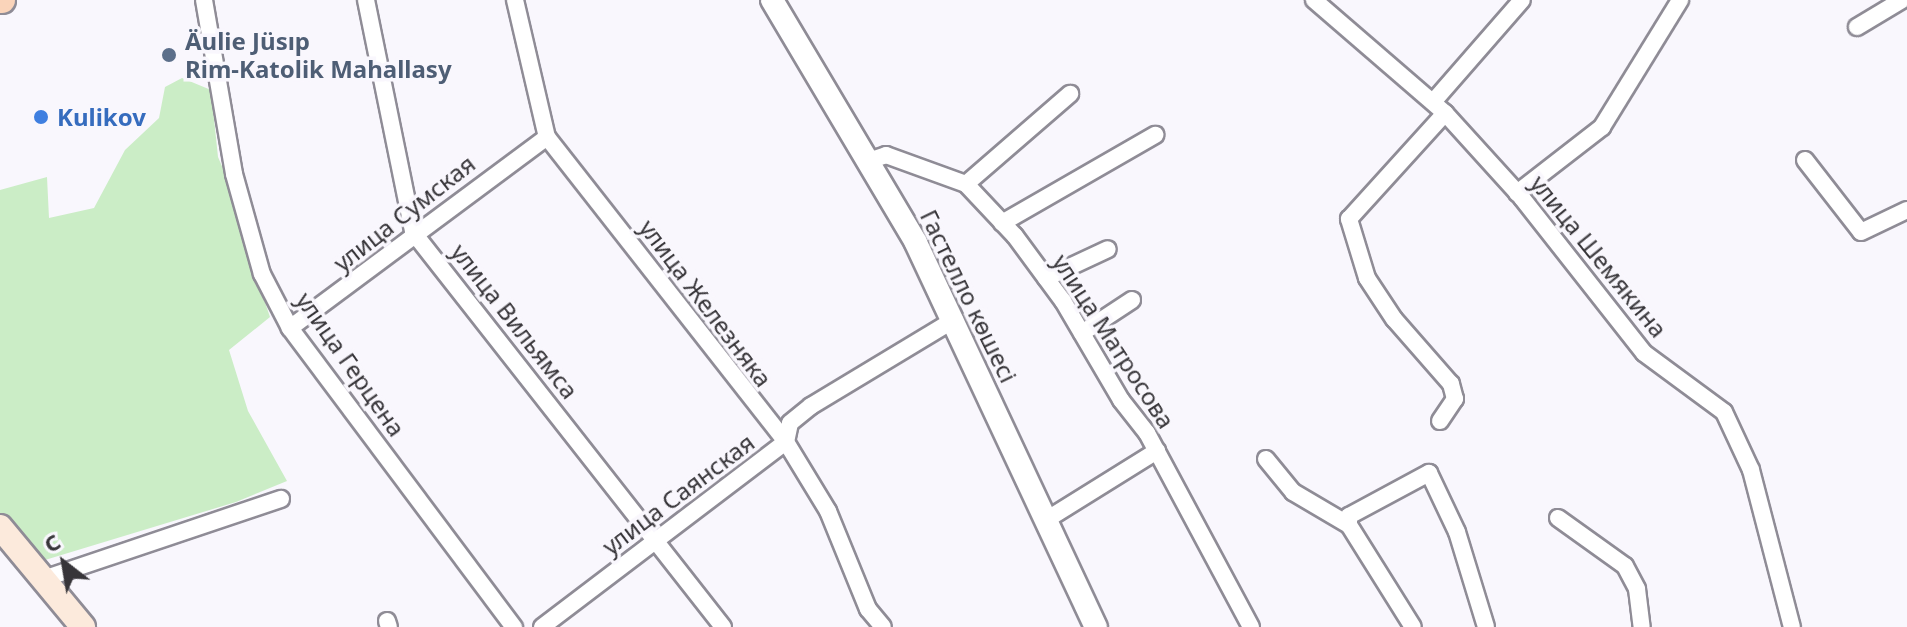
<!DOCTYPE html>
<meta charset="utf-8">
<style>
body{margin:0}
#map{position:relative;width:1907px;height:627px;overflow:hidden;background:#f9f7fd;font-family:"Noto Sans",sans-serif}
div>[style]{position:absolute}
.green>*{inset:0;background:#cbedc6}
.roads{filter:drop-shadow(2px 0 #8f8c96) drop-shadow(-2px 0 #8f8c96) drop-shadow(0 2px #8f8c96) drop-shadow(0 -2px #8f8c96)}
.minor>*{height:16px;margin:-8px;padding:0 8px;transform-origin:8px;border-radius:8px;background:#fff}
.tertiary>*{height:22px;margin:-11px;padding:0 11px;transform-origin:11px;border-radius:11px;background:#fff}
.secondary>*{height:24px;margin:-12px;padding:0 12px;transform-origin:12px;border-radius:12px;background:#fceadc}
.primary>*{height:26px;margin:-13px;padding:0 13px;transform-origin:13px;border-radius:13px;background:#fad4ba}
.dots>*{width:22px;height:22px;translate:-50% -50%;box-sizing:border-box;border:4px solid #f9f7fd;border-radius:50%}
span{translate:-50% -50%;white-space:nowrap;text-align:center;line-height:1.15;-webkit-text-stroke:7px #f9f7fd;paint-order:stroke}
.service-label{font-size:24px;color:#4e5e75;font-weight:700}
.left{translate:0 -50%;text-align:left}
.shop-label{font-size:24px;color:#366cbe;font-weight:700}
.street-label{font-size:24px;color:#373539}
.north{position:absolute;left:24px;top:523px;width:80px;height:80px;-webkit-text-stroke:6px #f9f7fd;paint-order:stroke;rotate:329deg;font-size:22px;font-weight:700;line-height:32px;text-align:center;color:#373539}
.north::after{content:'';display:block;margin:auto;width:28px;height:36px;background:#373539;clip-path:polygon(50% 0,100% 100%,50% 72%,0 100%)}
</style>
<div id="map">
<div class="green">
<i style="clip-path:polygon(182px 78px,211px 90px,218px 157px,240px 208px,244px 241px,270px 317px,229px 350px,248px 411px,287px 481px,236px 502px,45px 560px,0 517px,0 190px,47px 177px,49px 218px,94px 208px,125px 150px,159px 118px,165px 87px)"></i>
</div>
<div class="roads">
<div class="minor">
<i style="left:204px;top:0;width:177px;rotate:80.2deg"></i>
<i style="left:234px;top:174px;width:104px;rotate:74.4deg"></i>
<i style="left:262px;top:274px;width:61px;rotate:62.6deg"></i>
<i style="left:290px;top:328px;width:374px;rotate:53.2deg"></i>
<i style="left:366px;top:0;width:237px;rotate:78.5deg"></i>
<i style="left:413px;top:232px;width:502px;rotate:51.87deg"></i>
<i style="left:515px;top:0;width:141px;rotate:76.9deg"></i>
<i style="left:547px;top:137px;width:387px;rotate:51.9deg"></i>
<i style="left:786px;top:442px;width:81px;rotate:58.7deg"></i>
<i style="left:828px;top:511px;width:106px;rotate:67.8deg"></i>
<i style="left:868px;top:609px;width:23px;rotate:50deg"></i>
<i style="left:1314px;top:0;width:173px;rotate:40.8deg"></i>
<i style="left:1445px;top:113px;width:115px;rotate:47.8deg"></i>
<i style="left:1522px;top:198px;width:197px;rotate:51.8deg"></i>
<i style="left:1644px;top:353px;width:99px;rotate:36.4deg"></i>
<i style="left:1724px;top:412px;width:64px;rotate:65deg"></i>
<i style="left:1751px;top:470px;width:162px;rotate:75.4deg"></i>
<i style="left:1857px;top:27px;width:52px;rotate:-31deg"></i>
<i style="left:1433px;top:102px;width:135px;rotate:-48.9deg"></i>
<i style="left:871px;top:160px;width:16px;rotate:-18deg"></i>
<i style="left:886px;top:155px;width:85px;rotate:19.9deg"></i>
<i style="left:966px;top:184px;width:71px;rotate:46.7deg"></i>
<i style="left:1015px;top:236px;width:81px;rotate:53.6deg"></i>
<i style="left:1063px;top:301px;width:115px;rotate:59.6deg"></i>
<i style="left:1121px;top:400px;width:42px;rotate:51.8deg"></i>
<i style="left:1147px;top:433px;width:220px;rotate:61.8deg"></i>
<i style="left:1805px;top:160px;width:91px;rotate:52.1deg"></i>
<i style="left:1861px;top:232px;width:51px;rotate:-25.6deg"></i>
<i style="left:966px;top:184px;width:138px;rotate:-40.9deg"></i>
<i style="left:1517px;top:193px;width:108px;rotate:-37.8deg"></i>
<i style="left:1602px;top:127px;width:149px;rotate:-58.4deg"></i>
<i style="left:1002px;top:223px;width:177px;rotate:-29.9deg"></i>
<i style="left:1046px;top:278px;width:68px;rotate:-25.1deg"></i>
<i style="left:290px;top:328px;width:320px;rotate:-36.6deg"></i>
<i style="left:1082px;top:333px;width:60px;rotate:-33.4deg"></i>
<i style="left:1440px;top:421px;width:27px;rotate:-56deg"></i>
<i style="left:1455px;top:399px;width:16px;rotate:-105deg"></i>
<i style="left:1451px;top:384px;width:86px;rotate:-131.2deg"></i>
<i style="left:1394px;top:319px;width:49px;rotate:-123.4deg"></i>
<i style="left:1367px;top:278px;width:62px;rotate:-107deg"></i>
<i style="left:1349px;top:219px;width:143px;rotate:-47.8deg"></i>
<i style="left:1266px;top:459px;width:43px;rotate:50.7deg"></i>
<i style="left:1293px;top:492px;width:65px;rotate:30.5deg"></i>
<i style="left:1349px;top:525px;width:120px;rotate:57.9deg"></i>
<i style="left:1558px;top:518px;width:82px;rotate:35.6deg"></i>
<i style="left:1625px;top:566px;width:26px;rotate:62deg"></i>
<i style="left:1637px;top:589px;width:38px;rotate:83deg"></i>
<i style="left:1046px;top:520px;width:131px;rotate:-31.9deg"></i>
<i style="left:1349px;top:525px;width:9px;rotate:-90deg"></i>
<i style="left:1349px;top:516px;width:91px;rotate:-28.3deg"></i>
<i style="left:1429px;top:473px;width:65px;rotate:64.6deg"></i>
<i style="left:1457px;top:532px;width:99px;rotate:73deg"></i>
<i style="left:46px;top:578px;width:248px;rotate:-18.6deg"></i>
<i style="left:387px;top:621px;width:6px;rotate:72deg"></i>
<i style="left:542px;top:627px;width:306px;rotate:-37.2deg"></i>
<i style="left:786px;top:442px;width:19px;rotate:-78deg"></i>
<i style="left:790px;top:423px;width:27px;rotate:-39deg"></i>
<i style="left:811px;top:406px;width:168px;rotate:-31.1deg"></i>
</div>
<div class="tertiary">
<i style="left:772px;top:0;width:282px;rotate:59.3deg"></i>
<i style="left:916px;top:243px;width:424px;rotate:64.9deg"></i>
</div>
<div class="secondary">
<i style="left:0;top:527px;width:130px;rotate:50.3deg"></i>
</div>
<div class="primary">
<i style="left:0;top:0;width:2px"></i>
</div>
</div>
<div class="dots">
<i style="left:169px;top:55px;background:#5c6f8a"></i>
<i style="left:41px;top:117px;background:#3f7fe0"></i>
</div>
<div class="service-label">
<span class="left" style="left:185px;top:55px">Äulie Jüsıp<br>Rim-Katolik Mahallasy</span>
</div>
<div class="shop-label">
<span class="left" style="left:57px;top:117px">Kulikov</span>
</div>
<div class="street-label">
<span style="left:404px;top:213px;rotate:-38deg">улица Сумская</span>
<span style="left:1599px;top:256px;rotate:51deg">улица Шемякина</span>
<span style="left:969px;top:296px;rotate:64deg">Гастелло көшесі</span>
<span style="left:706px;top:303px;rotate:53deg">улица Железняка</span>
<span style="left:515px;top:321px;rotate:52deg">улица Вильямса</span>
<span style="left:1114px;top:341px;rotate:57deg">улица Матросова</span>
<span style="left:351px;top:364px;rotate:55deg">улица Герцена</span>
<span style="left:678px;top:494px;rotate:-37deg">улица Саянская</span>
</div>
<div class="north">С</div>
</div>
